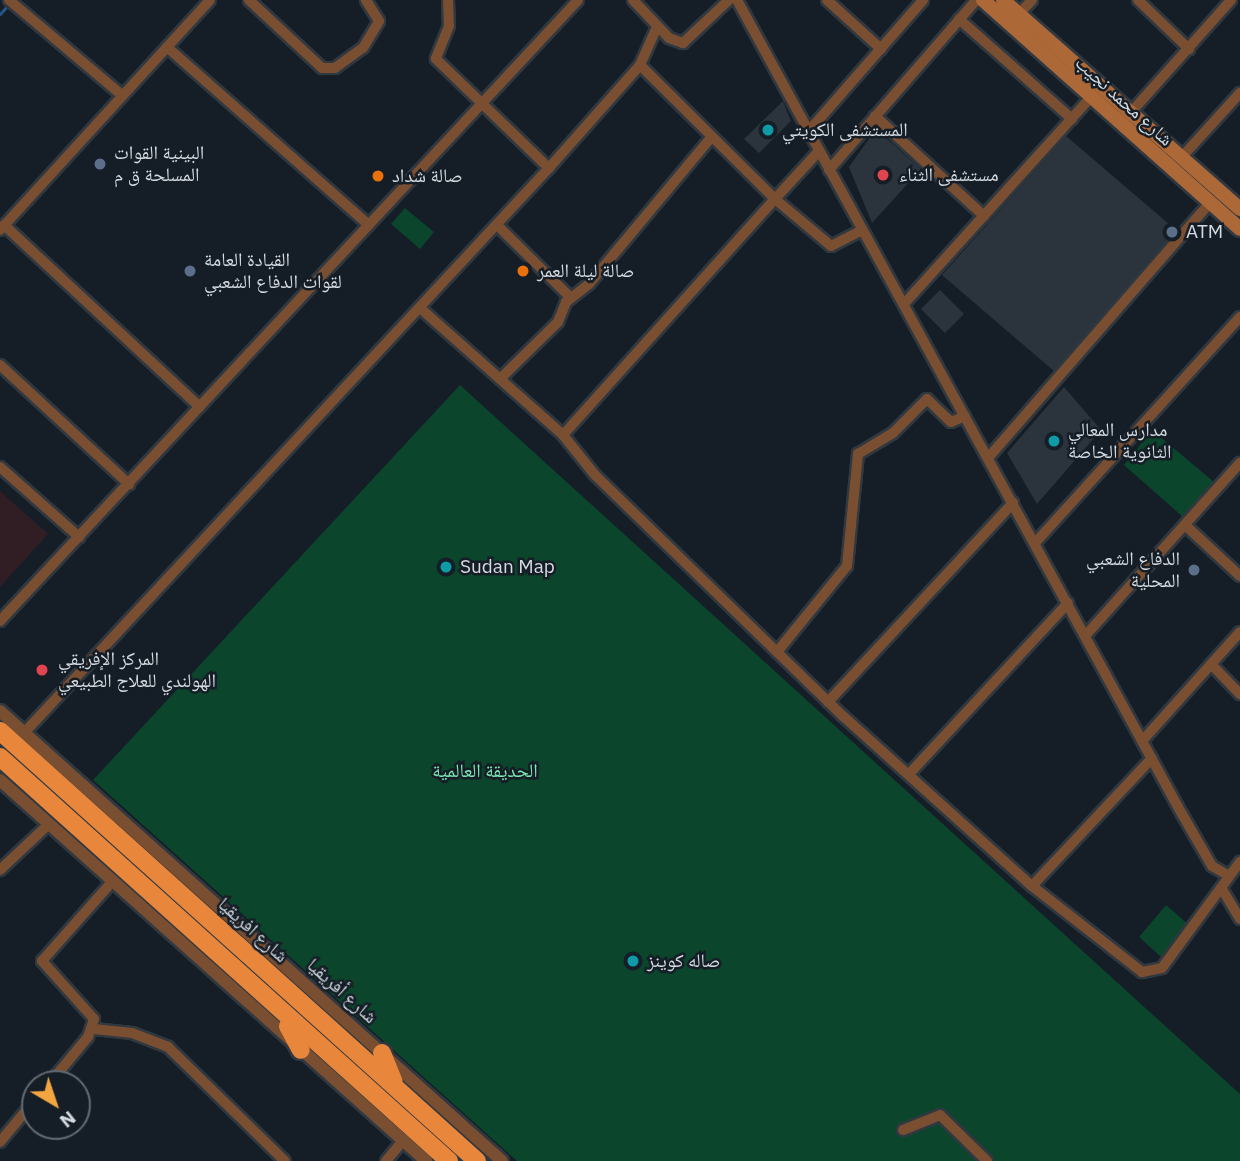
<!DOCTYPE html>
<meta charset="utf-8">
<style>
body{margin:0}
#map{position:relative;width:1240px;height:1161px;overflow:hidden;background:#151d26;font-family:"IBM Plex Sans","Noto Naskh Arabic",sans-serif}
div>[style]{position:absolute}
.education>*{inset:0;background:#301e24}
.green>*{inset:0;background:#0b452c}
.stream>*{height:2.5px;margin:-1.25px;padding:0 1.25px;transform-origin:1.25px;border-radius:1.25px;background:#245689}
.building>*{inset:0;background:#2b343d}
.roads{filter:drop-shadow(2px 0 #303840) drop-shadow(-2px 0 #303840) drop-shadow(0 2px #303840) drop-shadow(0 -2px #303840)}
.minor>*{height:10px;margin:-5px;padding:0 5px;transform-origin:5px;border-radius:5px;background:#794e31}
.tertiary>*{height:12px;margin:-6px;padding:0 6px;transform-origin:6px;border-radius:6px;background:#794e31}
.secondary>*{height:14px;margin:-7px;padding:0 7px;transform-origin:7px;border-radius:7px;background:#ad6838}
.trunk>*{height:18px;margin:-9px;padding:0 9px;transform-origin:9px;border-radius:9px;background:#e8863c}
.dots>*{width:19px;height:19px;translate:-50% -50%;box-sizing:border-box;border:4px solid #151d26;border-radius:50%}
span{translate:-50% -50%;white-space:nowrap;text-align:center;line-height:1.15;-webkit-text-stroke:5px #151d26;paint-order:stroke}
.street-label{font-size:19px;color:#d5dbe1}
.poi-label{font-size:19px;color:#d5dbe1}
.left{translate:0 -50%;text-align:left}
.right{translate:-100% -50%;text-align:right}
.park-label{font-size:19px;color:#7beab2}
.north{position:absolute;left:21px;top:1070px;width:70px;height:70px;box-sizing:border-box;background:#151d26;border:2px solid #626971;border-radius:50%;rotate:141deg;font-size:19px;font-weight:700;line-height:28px;text-align:center;color:#d5dbe1}
.north::after{content:'';display:block;margin:auto;width:24px;height:32px;background:#f2a541;clip-path:polygon(50% 0,100% 100%,50% 72%,0 100%)}
</style>
<div id="map">
<div class="education">
<i style="clip-path:polygon(0 491px,48px 534px,0 587px)"></i>
</div>
<div class="green">
<i style="clip-path:polygon(405px 208px,434px 232px,420px 249px,391px 224px)"></i>
<i style="clip-path:polygon(460px 385px,1240px 1094px,1240px 1161px,517px 1161px,93px 780px)"></i>
<i style="clip-path:polygon(1152px 430px,1214px 482px,1183px 517px,1124px 465px)"></i>
<i style="clip-path:polygon(1166px 905px,1189px 925px,1161px 957px,1139px 937px)"></i>
</div>
<div class="stream">
<i style="left:0;top:14px;width:12px;rotate:-48deg"></i>
</div>
<div class="building">
<i style="clip-path:polygon(783px 101px,791px 121px,759px 153px,744px 139px)"></i>
<i style="clip-path:polygon(876px 129px,921px 169px,872px 223px,849px 167px)"></i>
<i style="clip-path:polygon(1066px 136px,1176px 230px,1054px 371px,942px 275px)"></i>
<i style="clip-path:polygon(940px 290px,964px 314px,945px 333px,921px 309px)"></i>
<i style="clip-path:polygon(1064px 387px,1101px 430px,1037px 504px,1007px 453px)"></i>
</div>
<div class="roads">
<div class="minor">
<i style="left:9px;top:0;width:148px;rotate:40.1deg"></i>
<i style="left:249px;top:0;width:100px;rotate:43deg"></i>
<i style="left:322px;top:68px;width:13px"></i>
<i style="left:335px;top:68px;width:34px;rotate:-36deg"></i>
<i style="left:363px;top:48px;width:31px;rotate:-59deg"></i>
<i style="left:379px;top:21px;width:25px;rotate:-122deg"></i>
<i style="left:448px;top:0;width:26px;rotate:88deg"></i>
<i style="left:449px;top:26px;width:35px;rotate:112deg"></i>
<i style="left:436px;top:59px;width:157px;rotate:44deg"></i>
<i style="left:633px;top:0;width:52px;rotate:46.5deg"></i>
<i style="left:669px;top:38px;width:15px;rotate:20deg"></i>
<i style="left:683px;top:43px;width:63px;rotate:-43.1deg"></i>
<i style="left:737px;top:0;width:928px;rotate:61.34deg"></i>
<i style="left:1182px;top:814px;width:60px;rotate:60deg"></i>
<i style="left:1212px;top:866px;width:16px;rotate:30deg"></i>
<i style="left:827px;top:0;width:73px;rotate:42.2deg"></i>
<i style="left:1138px;top:0;width:71px;rotate:43.9deg"></i>
<i style="left:1019px;top:14px;width:19px;rotate:-47deg"></i>
<i style="left:959px;top:19px;width:151px;rotate:41.5deg"></i>
<i style="left:167px;top:47px;width:269px;rotate:41.4deg"></i>
<i style="left:875px;top:116px;width:148px;rotate:42.5deg"></i>
<i style="left:1126px;top:118px;width:158px;rotate:-48.3deg"></i>
<i style="left:808px;top:132px;width:175px;rotate:-48.9deg"></i>
<i style="left:819px;top:151px;width:65px;rotate:132.5deg"></i>
<i style="left:775px;top:199px;width:73px;rotate:40deg"></i>
<i style="left:831px;top:246px;width:35px;rotate:-27deg"></i>
<i style="left:1181px;top:158px;width:88px;rotate:-47.8deg"></i>
<i style="left:829px;top:170px;width:225px;rotate:-49.1deg"></i>
<i style="left:4px;top:225px;width:267px;rotate:42.9deg"></i>
<i style="left:497px;top:225px;width:104px;rotate:44.6deg"></i>
<i style="left:0;top:230px;width:311px;rotate:-47.6deg"></i>
<i style="left:904px;top:304px;width:279px;rotate:-47.9deg"></i>
<i style="left:420px;top:308px;width:191px;rotate:41.6deg"></i>
<i style="left:563px;top:435px;width:51px;rotate:51.3deg"></i>
<i style="left:595px;top:475px;width:346px;rotate:44.2deg"></i>
<i style="left:843px;top:716px;width:254px;rotate:42deg"></i>
<i style="left:1032px;top:886px;width:140px;rotate:38deg"></i>
<i style="left:1142px;top:972px;width:20px;rotate:-11deg"></i>
<i style="left:1162px;top:968px;width:132px;rotate:-53.7deg"></i>
<i style="left:0;top:365px;width:176px;rotate:42.7deg"></i>
<i style="left:501px;top:378px;width:80px;rotate:-44.5deg"></i>
<i style="left:558px;top:322px;width:22px;rotate:-68deg"></i>
<i style="left:566px;top:302px;width:29px;rotate:-38deg"></i>
<i style="left:589px;top:284px;width:187px;rotate:-50.2deg"></i>
<i style="left:563px;top:435px;width:317px;rotate:-48.1deg"></i>
<i style="left:775px;top:199px;width:190px;rotate:-135.2deg"></i>
<i style="left:988px;top:458px;width:338px;rotate:-49deg"></i>
<i style="left:0;top:467px;width:106px;rotate:41.5deg"></i>
<i style="left:1185px;top:525px;width:75px;rotate:42.8deg"></i>
<i style="left:1035px;top:543px;width:305px;rotate:-47.8deg"></i>
<i style="left:0;top:621px;width:848px;rotate:-47.05deg"></i>
<i style="left:1086px;top:635px;width:231px;rotate:-48.2deg"></i>
<i style="left:777px;top:652px;width:111px;rotate:-50.9deg"></i>
<i style="left:847px;top:566px;width:113px;rotate:-84.4deg"></i>
<i style="left:858px;top:454px;width:41px;rotate:-31deg"></i>
<i style="left:893px;top:433px;width:48px;rotate:-45deg"></i>
<i style="left:927px;top:399px;width:33px;rotate:44deg"></i>
<i style="left:951px;top:422px;width:15px;rotate:-23deg"></i>
<i style="left:1211px;top:664px;width:42px;rotate:46deg"></i>
<i style="left:828px;top:702px;width:272px;rotate:-47.1deg"></i>
<i style="left:25px;top:732px;width:770px;rotate:-47.11deg"></i>
<i style="left:549px;top:168px;width:137px;rotate:-48.5deg"></i>
<i style="left:640px;top:65px;width:42px;rotate:-65.9deg"></i>
<i style="left:1143px;top:740px;width:145px;rotate:-48.1deg"></i>
<i style="left:910px;top:773px;width:232px;rotate:-47.1deg"></i>
<i style="left:0;top:870px;width:66px;rotate:-43.2deg"></i>
<i style="left:1032px;top:886px;width:175px;rotate:-46.8deg"></i>
<i style="left:1222px;top:889px;width:35px;rotate:59deg"></i>
<i style="left:94px;top:1029px;width:38px;rotate:6deg"></i>
<i style="left:132px;top:1033px;width:39px;rotate:21deg"></i>
<i style="left:168px;top:1047px;width:163px;rotate:44.3deg"></i>
<i style="left:49px;top:1084px;width:61px;rotate:-50.3deg"></i>
<i style="left:88px;top:1037px;width:19px;rotate:-72deg"></i>
<i style="left:94px;top:1019px;width:78px;rotate:-131.9deg"></i>
<i style="left:42px;top:961px;width:106px;rotate:-48.5deg"></i>
<i style="left:903px;top:1130px;width:40px;rotate:-22deg"></i>
<i style="left:940px;top:1115px;width:66px;rotate:44.4deg"></i>
<i style="left:0;top:1142px;width:55px;rotate:-50.2deg"></i>
<i style="left:386px;top:1161px;width:26px;rotate:-50deg"></i>
</div>
<div class="tertiary">
<i style="left:0;top:711px;width:674px;rotate:41.87deg"></i>
<i style="left:0;top:780px;width:572px;rotate:41.81deg"></i>
</div>
<div class="secondary">
<i style="left:983px;top:0;width:344px;rotate:41.7deg"></i>
<i style="left:1003px;top:0;width:316px;rotate:41.4deg"></i>
</div>
<div class="trunk">
<i style="left:0;top:731px;width:642px;rotate:42.03deg"></i>
<i style="left:0;top:757px;width:604px;rotate:41.98deg"></i>
<i style="left:288px;top:1026px;width:27px;rotate:62deg"></i>
<i style="left:382px;top:1053px;width:31px;rotate:68deg"></i>
</div>
</div>
<div class="dots">
<i style="left:768px;top:130px;background:#0f9aa8"></i>
<i style="left:100px;top:164px;background:#5c6f8a"></i>
<i style="left:883px;top:175px;background:#e0444e"></i>
<i style="left:378px;top:176px;background:#e8710a"></i>
<i style="left:1172px;top:232px;background:#5c6f8a"></i>
<i style="left:190px;top:271px;background:#5c6f8a"></i>
<i style="left:523px;top:271px;background:#e8710a"></i>
<i style="left:1054px;top:441px;background:#0f9aa8"></i>
<i style="left:446px;top:567px;background:#0f9aa8"></i>
<i style="left:1194px;top:570px;background:#5c6f8a"></i>
<i style="left:42px;top:670px;background:#e0444e"></i>
<i style="left:633px;top:961px;background:#0f9aa8"></i>
</div>
<div class="street-label">
<span style="left:1124px;top:101px;rotate:42deg">شارع محمد نجيب</span>
<span style="left:253px;top:930px;rotate:42deg">شارع افريقيا</span>
<span style="left:342px;top:991px;rotate:42deg">شارع أفريقيا</span>
</div>
<div class="poi-label">
<span class="left" style="left:782px;top:130px">المستشفى الكويتي</span>
<span class="left" style="left:114px;top:164px">البينية القوات<br>المسلحة ق م</span>
<span class="left" style="left:899px;top:175px">مستشفى الثناء</span>
<span class="left" style="left:392px;top:176px">صالة شداد</span>
<span class="left" style="left:1186px;top:232px">ATM</span>
<span class="left" style="left:204px;top:271px">القيادة العامة<br>لقوات الدفاع الشعبي</span>
<span class="left" style="left:537px;top:271px">صالة ليلة العمر</span>
<span class="left" style="left:1068px;top:441px">مدارس المعالي<br>الثانوية الخاصة</span>
<span class="right" style="left:1180px;top:570px">الدفاع الشعبي<br>المحلية</span>
<span class="left" style="left:460px;top:567px">Sudan Map</span>
<span class="left" style="left:58px;top:670px">المركز الإفريقي<br>الهولندي للعلاج الطبيعي</span>
<span class="left" style="left:647px;top:961px">صاله كوينز</span>
</div>
<div class="park-label">
<span style="left:485px;top:771px">الحديقة العالمية</span>
</div>
<div class="north">N</div>
</div>
